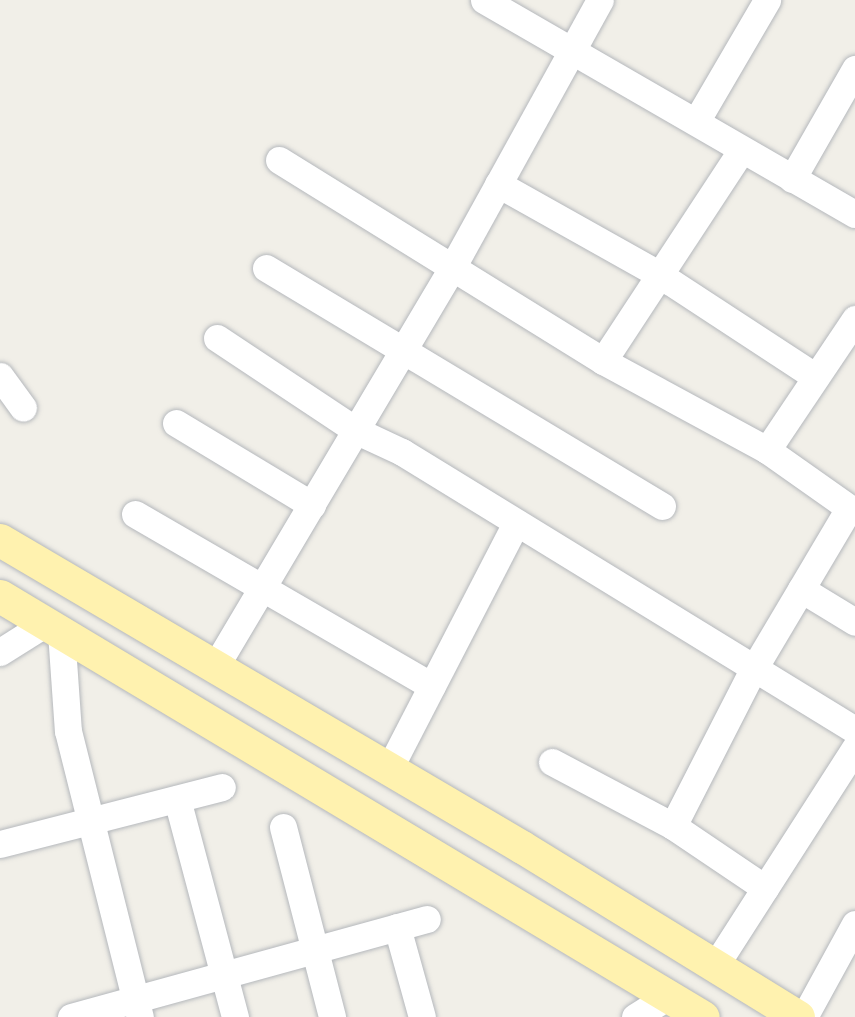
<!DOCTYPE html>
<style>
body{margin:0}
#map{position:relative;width:855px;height:1017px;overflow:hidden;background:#f1efe8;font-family:Barlow,sans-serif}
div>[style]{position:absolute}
.roads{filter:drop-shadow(0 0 2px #b5b8bc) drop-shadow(0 0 2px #b5b8bc)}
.minor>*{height:27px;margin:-13.5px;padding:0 13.5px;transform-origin:13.5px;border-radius:13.5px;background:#fff}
.major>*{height:33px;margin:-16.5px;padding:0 16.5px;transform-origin:16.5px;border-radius:16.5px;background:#fff2af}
span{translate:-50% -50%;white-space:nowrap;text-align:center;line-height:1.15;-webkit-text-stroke:4.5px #fff;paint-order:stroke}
</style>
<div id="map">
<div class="roads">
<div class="minor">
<div style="left:484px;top:0;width:428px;rotate:30deg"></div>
<div style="left:697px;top:120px;width:139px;rotate:-59.7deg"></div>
<div style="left:279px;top:160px;width:381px;rotate:31.8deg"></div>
<div style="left:603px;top:361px;width:187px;rotate:28.5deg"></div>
<div style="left:767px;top:450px;width:108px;rotate:35.2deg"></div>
<div style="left:792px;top:179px;width:127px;rotate:-60.2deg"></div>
<div style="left:498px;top:184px;width:186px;rotate:29.3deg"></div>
<div style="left:660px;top:275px;width:186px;rotate:33.2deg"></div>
<div style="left:266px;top:268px;width:462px;rotate:31deg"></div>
<div style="left:217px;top:338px;width:168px;rotate:33.6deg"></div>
<div style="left:357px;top:431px;width:50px;rotate:25deg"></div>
<div style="left:402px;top:452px;width:532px;rotate:31.54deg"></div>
<div style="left:603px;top:361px;width:251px;rotate:-56.7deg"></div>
<div style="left:0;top:376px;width:39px;rotate:54deg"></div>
<div style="left:176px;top:423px;width:159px;rotate:31.1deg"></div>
<div style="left:767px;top:450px;width:158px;rotate:-56.1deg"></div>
<div style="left:135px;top:514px;width:343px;rotate:30.1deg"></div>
<div style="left:801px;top:589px;width:63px;rotate:31.4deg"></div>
<div style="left:61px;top:632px;width:99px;rotate:86deg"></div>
<div style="left:68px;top:731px;width:295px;rotate:75.9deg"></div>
<div style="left:0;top:652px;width:54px;rotate:-32.2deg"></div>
<div style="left:215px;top:667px;width:464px;rotate:-59.3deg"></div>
<div style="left:452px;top:268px;width:306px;rotate:-61.1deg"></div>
<div style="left:552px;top:762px;width:137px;rotate:27.9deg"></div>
<div style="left:673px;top:826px;width:111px;rotate:34deg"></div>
<div style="left:389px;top:769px;width:277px;rotate:-62.7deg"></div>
<div style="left:177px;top:799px;width:226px;rotate:75.1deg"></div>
<div style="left:673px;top:826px;width:175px;rotate:-62.9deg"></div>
<div style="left:753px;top:670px;width:188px;rotate:-59.3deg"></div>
<div style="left:283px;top:827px;width:196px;rotate:75.5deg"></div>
<div style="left:0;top:844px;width:229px;rotate:-14.4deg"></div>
<div style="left:397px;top:927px;width:93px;rotate:74.5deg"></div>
<div style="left:715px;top:966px;width:259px;rotate:-57.3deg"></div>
<div style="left:71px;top:1017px;width:369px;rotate:-15.4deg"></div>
<div style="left:635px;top:1017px;width:40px;rotate:-32deg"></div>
<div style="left:804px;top:1017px;width:106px;rotate:-61.3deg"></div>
</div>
<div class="major">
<div style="left:0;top:540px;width:606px;rotate:30.46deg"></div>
<div style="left:522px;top:847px;width:324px;rotate:31.6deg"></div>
<div style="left:0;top:596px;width:819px;rotate:30.92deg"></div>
</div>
</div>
</div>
